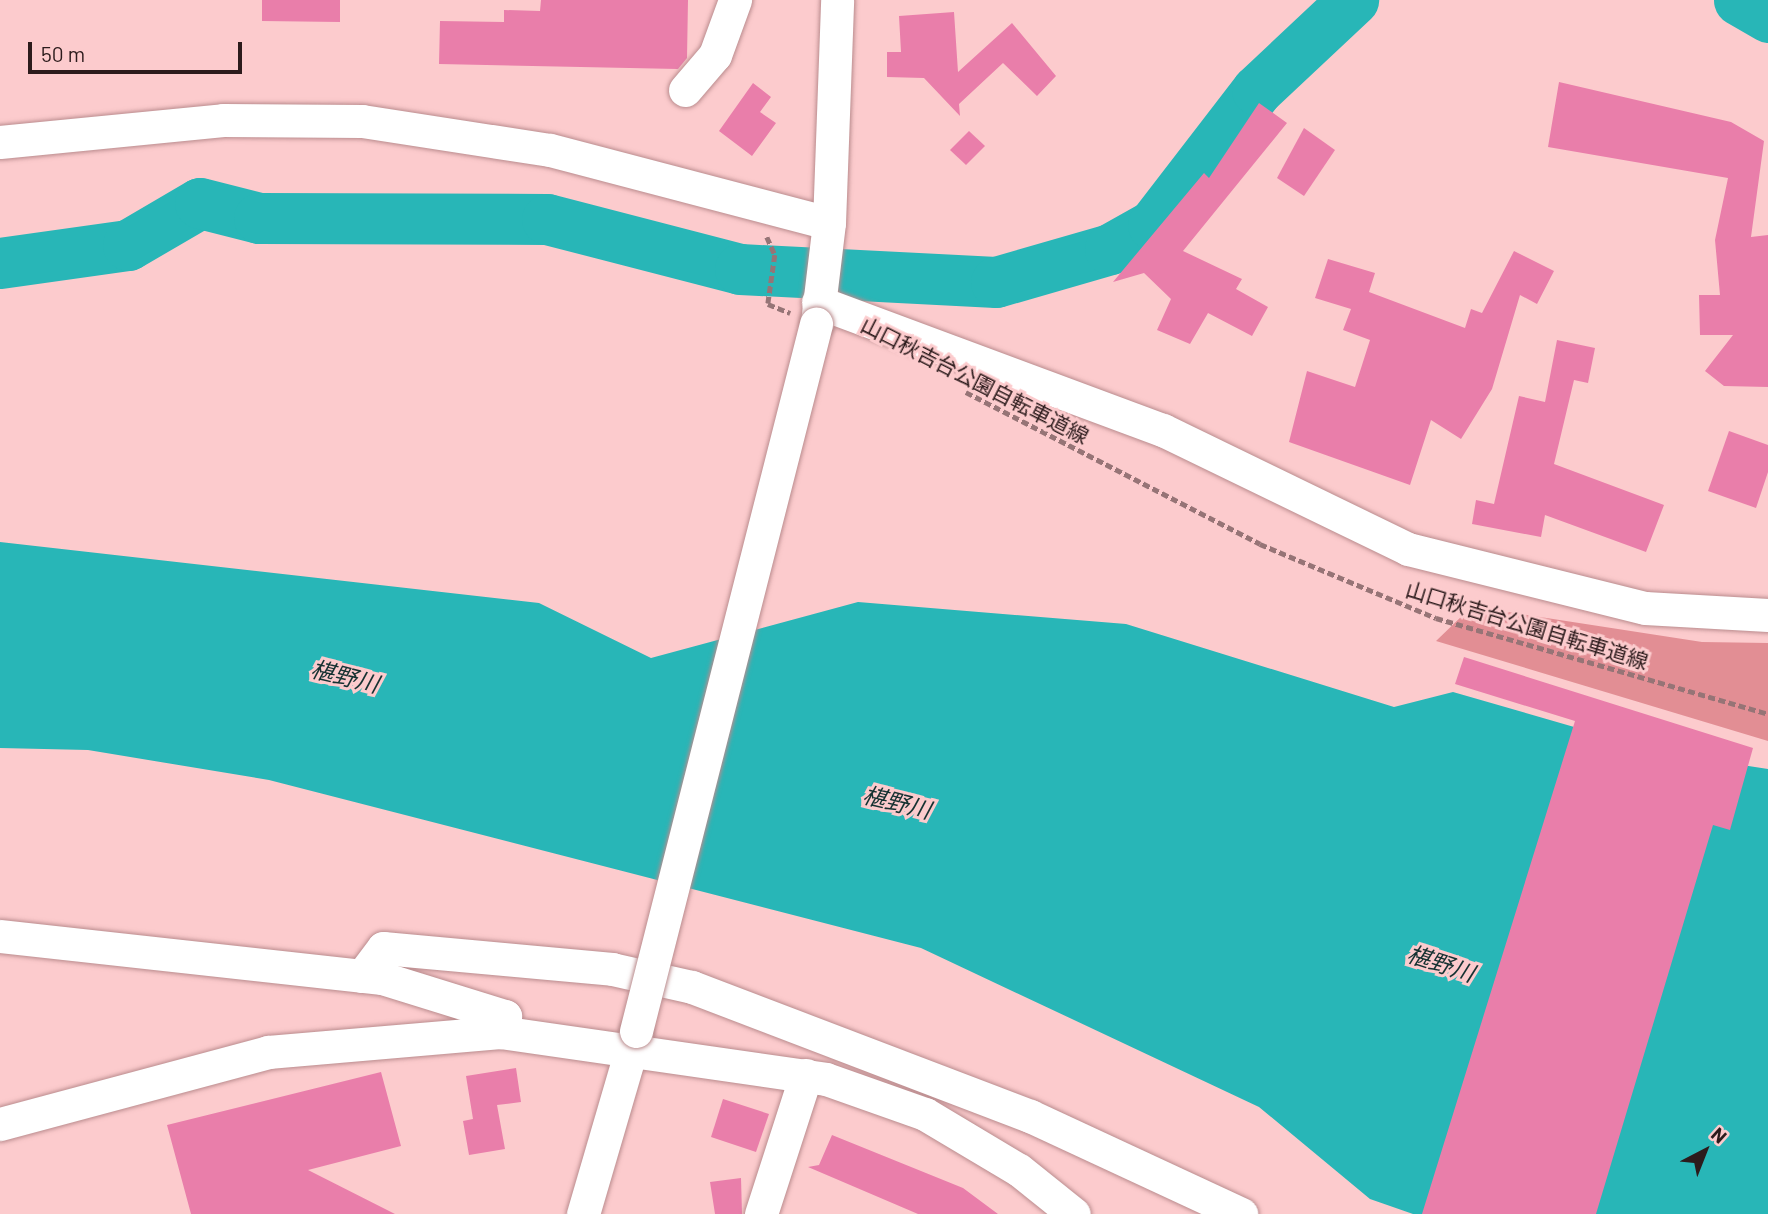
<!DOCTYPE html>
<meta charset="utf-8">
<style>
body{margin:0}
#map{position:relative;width:1768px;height:1214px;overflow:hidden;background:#fccbcd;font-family:Barlow,"Noto Sans JP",sans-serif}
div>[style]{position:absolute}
.green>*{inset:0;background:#e28e94}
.water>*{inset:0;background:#28b6b7}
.river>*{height:51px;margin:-25.5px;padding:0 25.5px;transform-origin:25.5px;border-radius:25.5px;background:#28b6b7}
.building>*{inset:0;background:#e97eaa}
.path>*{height:4.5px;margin-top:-2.25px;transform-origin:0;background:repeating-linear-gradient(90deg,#967476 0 7px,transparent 0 10.5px)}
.roads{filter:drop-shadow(0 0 2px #ba8c8e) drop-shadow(0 0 2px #ba8c8e)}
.minor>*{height:33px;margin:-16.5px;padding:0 16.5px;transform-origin:16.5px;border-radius:16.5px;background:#fff}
.bridges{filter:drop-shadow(0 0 2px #ba8c8e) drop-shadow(0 0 2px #ba8c8e)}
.minor-bridge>*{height:33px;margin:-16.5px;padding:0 16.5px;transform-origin:16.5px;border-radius:16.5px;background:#fff}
span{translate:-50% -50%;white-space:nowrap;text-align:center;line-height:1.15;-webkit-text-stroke:6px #fccbcd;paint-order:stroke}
.street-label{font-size:21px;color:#2c1b1c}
.water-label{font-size:23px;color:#153131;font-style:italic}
.north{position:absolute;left:1670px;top:1116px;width:70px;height:70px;-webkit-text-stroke:5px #fccbcd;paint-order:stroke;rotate:42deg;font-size:19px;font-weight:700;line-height:28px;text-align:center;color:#2c1b1c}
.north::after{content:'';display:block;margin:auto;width:24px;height:32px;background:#2c1b1c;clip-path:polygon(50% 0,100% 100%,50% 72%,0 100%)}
.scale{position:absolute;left:28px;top:42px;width:214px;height:32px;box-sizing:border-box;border:4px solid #2c1b1c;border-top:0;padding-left:9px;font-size:21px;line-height:24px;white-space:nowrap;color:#2c1b1c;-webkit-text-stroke:5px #fccbcd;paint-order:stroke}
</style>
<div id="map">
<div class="green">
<div style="clip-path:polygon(1508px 612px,1702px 642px,1768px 643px,1768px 741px,1436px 641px,1463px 615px)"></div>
</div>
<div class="water">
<div style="clip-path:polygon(0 542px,539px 603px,651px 658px,858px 602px,1126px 624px,1394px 707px,1453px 692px,1664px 753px,1768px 769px,1768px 1214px,1413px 1214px,1370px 1199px,1259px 1107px,921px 948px,269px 780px,88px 750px,0 748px)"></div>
</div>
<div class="river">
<div style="left:1739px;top:0;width:34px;rotate:30deg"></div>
<div style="left:0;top:263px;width:129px;rotate:-8deg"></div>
<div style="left:128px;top:245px;width:83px;rotate:-30.3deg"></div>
<div style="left:200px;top:203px;width:61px;rotate:14.3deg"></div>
<div style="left:259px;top:218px;width:288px;rotate:0.2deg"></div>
<div style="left:547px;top:219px;width:199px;rotate:14.5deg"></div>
<div style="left:740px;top:269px;width:256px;rotate:2.9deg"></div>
<div style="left:996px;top:282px;width:119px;rotate:-16.1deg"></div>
<div style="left:1110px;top:249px;width:49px;rotate:-29.2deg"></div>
<div style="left:1153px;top:225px;width:170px;rotate:-52.4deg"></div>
<div style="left:1257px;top:90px;width:132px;rotate:-43.2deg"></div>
</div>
<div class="building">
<div style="clip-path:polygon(262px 0,340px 0,340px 22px,262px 21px)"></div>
<div style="clip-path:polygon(541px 0,688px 0,687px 58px,678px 69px,439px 64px,440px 21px,504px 22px,504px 10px,540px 11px)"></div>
<div style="clip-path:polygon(954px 12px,958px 72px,1012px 23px,1056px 76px,1037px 96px,1003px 63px,959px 104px,960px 116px,924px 78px,887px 77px,887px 52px,901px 52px,899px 16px)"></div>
<div style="clip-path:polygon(1559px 82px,1731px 122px,1764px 141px,1751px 237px,1768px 235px,1768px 387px,1724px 386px,1705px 371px,1733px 335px,1700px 335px,1699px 295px,1720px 295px,1715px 240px,1728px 178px,1548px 147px)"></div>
<div style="clip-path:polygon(753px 83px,771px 97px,760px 112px,776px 123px,752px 156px,719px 131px)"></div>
<div style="clip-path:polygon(1259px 103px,1287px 123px,1183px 251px,1242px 279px,1236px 289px,1268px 307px,1252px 336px,1208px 313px,1190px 344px,1157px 330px,1171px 299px,1144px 273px,1113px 282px,1204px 173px,1209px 178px)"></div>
<div style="clip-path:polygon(1304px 128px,1335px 150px,1304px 196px,1277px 178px)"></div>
<div style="clip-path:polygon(969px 131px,985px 146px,966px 165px,950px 150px)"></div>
<div style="clip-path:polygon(1514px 251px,1554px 271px,1537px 304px,1520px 295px,1492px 389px,1461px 439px,1431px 420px,1410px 485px,1289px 442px,1307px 371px,1355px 387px,1370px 340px,1343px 330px,1351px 309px,1315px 298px,1328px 259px,1375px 273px,1369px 292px,1465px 328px,1471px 309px,1482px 313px)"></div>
<div style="clip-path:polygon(1557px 340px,1595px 348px,1588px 383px,1574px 380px,1554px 464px,1664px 505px,1646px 552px,1545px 515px,1541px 537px,1472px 524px,1476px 500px,1494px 504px,1519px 396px,1545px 402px)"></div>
<div style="clip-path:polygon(1729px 431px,1768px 445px,1768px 472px,1756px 508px,1708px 491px)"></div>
<div style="clip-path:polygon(1464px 657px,1753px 748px,1730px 830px,1713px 825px,1596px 1214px,1422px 1214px,1575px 721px,1455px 684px)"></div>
<div style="clip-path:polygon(516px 1068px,521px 1102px,497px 1105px,505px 1149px,469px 1155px,463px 1121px,473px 1119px,466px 1076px)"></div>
<div style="clip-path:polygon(381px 1072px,401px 1146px,308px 1170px,395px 1214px,191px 1214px,167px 1125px)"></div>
<div style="clip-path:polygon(723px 1099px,769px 1114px,756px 1152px,711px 1137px)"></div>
<div style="clip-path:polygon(832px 1135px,963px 1188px,998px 1214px,918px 1214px,808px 1167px,819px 1165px)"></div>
<div style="clip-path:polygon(741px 1178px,742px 1214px,715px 1214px,710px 1182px)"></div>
</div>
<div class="path">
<div style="left:767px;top:237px;width:20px;rotate:66deg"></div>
<div style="left:775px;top:255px;width:49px;rotate:98.1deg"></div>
<div style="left:768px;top:304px;width:24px;rotate:22deg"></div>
<div style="left:966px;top:392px;width:331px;rotate:27.3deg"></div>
<div style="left:1260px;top:544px;width:191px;rotate:22.8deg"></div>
<div style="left:1436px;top:618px;width:346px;rotate:16.1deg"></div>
</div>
<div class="roads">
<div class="minor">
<div style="left:685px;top:90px;width:46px;rotate:-49.4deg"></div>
<div style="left:715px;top:55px;width:59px;rotate:-70deg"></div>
<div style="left:0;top:142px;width:224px;rotate:-5.6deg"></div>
<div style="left:223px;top:120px;width:139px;rotate:0.4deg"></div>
<div style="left:362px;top:121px;width:190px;rotate:8.8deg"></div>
<div style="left:550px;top:150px;width:288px;rotate:14.7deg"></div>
<div style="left:818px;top:302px;width:368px;rotate:20.4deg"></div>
<div style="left:1163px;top:430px;width:272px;rotate:25.9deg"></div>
<div style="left:1408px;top:549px;width:244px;rotate:14deg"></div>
<div style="left:1645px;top:608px;width:123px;rotate:3.3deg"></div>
<div style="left:817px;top:322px;width:100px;rotate:-83.1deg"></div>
<div style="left:829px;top:223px;width:223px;rotate:-87.9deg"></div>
<div style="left:0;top:936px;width:384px;rotate:6.3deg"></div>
<div style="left:382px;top:978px;width:129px;rotate:17.2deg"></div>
<div style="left:505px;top:1016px;width:17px;rotate:107deg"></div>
<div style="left:362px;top:976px;width:35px;rotate:-53deg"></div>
<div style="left:383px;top:948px;width:230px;rotate:5.2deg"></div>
<div style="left:612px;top:969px;width:82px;rotate:12.7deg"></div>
<div style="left:692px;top:987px;width:362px;rotate:20.9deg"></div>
<div style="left:1030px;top:1116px;width:233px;rotate:24.9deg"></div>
<div style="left:0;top:1124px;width:278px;rotate:-15deg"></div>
<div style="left:268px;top:1052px;width:233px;rotate:-4.9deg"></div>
<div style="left:500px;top:1032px;width:329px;rotate:8.2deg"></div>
<div style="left:826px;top:1079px;width:105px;rotate:19.5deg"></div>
<div style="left:925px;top:1114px;width:109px;rotate:30.8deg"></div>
<div style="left:1019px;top:1170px;width:70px;rotate:38.7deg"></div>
<div style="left:583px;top:1214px;width:189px;rotate:-73.7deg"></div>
<div style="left:761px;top:1214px;width:146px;rotate:-72.1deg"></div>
</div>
</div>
<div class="bridges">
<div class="minor-bridge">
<div style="left:636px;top:1031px;width:730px;rotate:-75.72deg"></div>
</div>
</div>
<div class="street-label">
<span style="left:975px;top:380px;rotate:27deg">山口秋吉台公園自転車道線</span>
<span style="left:1527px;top:625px;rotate:17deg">山口秋吉台公園自転車道線</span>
</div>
<div class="water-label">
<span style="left:345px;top:676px;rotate:14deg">椹野川</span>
<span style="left:897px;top:802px;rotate:14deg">椹野川</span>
<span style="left:1441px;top:963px;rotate:18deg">椹野川</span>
</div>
<div class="north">N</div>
<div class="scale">50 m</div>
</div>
